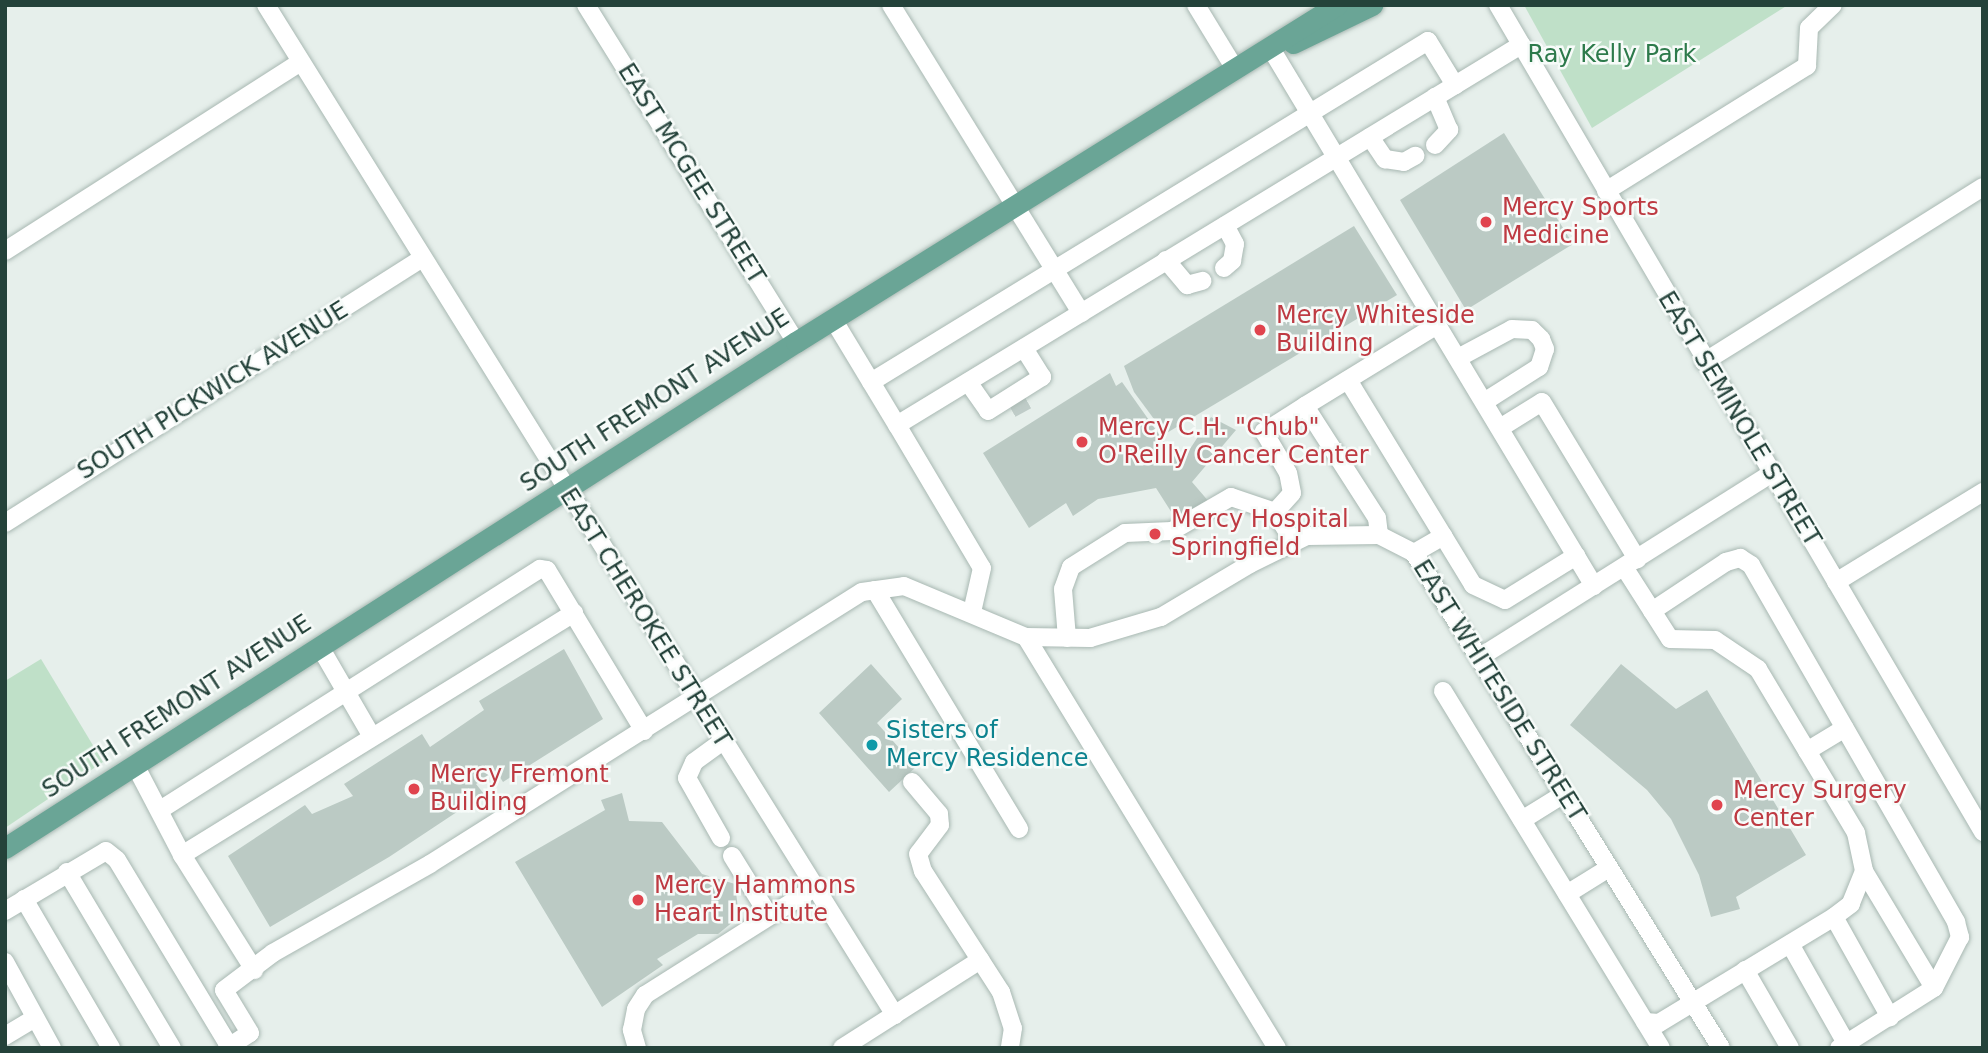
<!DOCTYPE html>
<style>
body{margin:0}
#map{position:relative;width:1988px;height:1053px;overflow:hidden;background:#e6efeb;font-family:"DejaVu Sans",sans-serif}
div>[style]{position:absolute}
.green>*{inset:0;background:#bfe0c8}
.building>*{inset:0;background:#bbcac4}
.minor-tunnel>*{height:18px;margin-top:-9px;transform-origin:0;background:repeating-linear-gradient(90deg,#bfccc8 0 18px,transparent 0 27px)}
.roads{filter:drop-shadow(0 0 2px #a8b8b2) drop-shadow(0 0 2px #a8b8b2)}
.minor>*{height:18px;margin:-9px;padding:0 9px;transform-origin:9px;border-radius:9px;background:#fff}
.major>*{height:21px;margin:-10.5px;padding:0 10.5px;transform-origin:10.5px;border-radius:10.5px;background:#6aa596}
.dots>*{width:19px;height:19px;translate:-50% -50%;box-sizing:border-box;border:4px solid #f7fbf9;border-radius:50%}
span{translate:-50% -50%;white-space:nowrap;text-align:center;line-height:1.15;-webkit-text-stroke:5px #f7fbf9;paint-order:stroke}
.park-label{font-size:24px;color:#2d7a4b}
.street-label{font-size:24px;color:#24423a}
.health-label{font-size:24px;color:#be3a42}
.left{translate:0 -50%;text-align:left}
.culture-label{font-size:24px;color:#0d838f}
.frame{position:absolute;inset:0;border:7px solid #24423a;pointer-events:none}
</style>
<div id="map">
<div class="green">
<div style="clip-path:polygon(1524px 5px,1788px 5px,1592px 128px)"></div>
<div style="clip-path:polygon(41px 659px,103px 762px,5px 828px,5px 681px)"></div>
</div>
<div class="building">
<div style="clip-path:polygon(1504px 133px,1573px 244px,1466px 310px,1400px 200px)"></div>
<div style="clip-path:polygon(1354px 226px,1397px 295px,1165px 434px,1134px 392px,1124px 366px)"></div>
<div style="clip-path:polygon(1110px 373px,1116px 386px,1122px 382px,1180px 464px,1211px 417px,1236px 430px,1192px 482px,1210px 503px,1177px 521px,1156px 488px,1098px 499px,1073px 516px,1066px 503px,1029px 528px,983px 453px)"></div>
<div style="clip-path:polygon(564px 649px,603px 719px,503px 782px,496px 771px,476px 784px,484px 794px,389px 857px,270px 927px,228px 856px,305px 805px,312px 814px,353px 796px,344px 784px,422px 734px,430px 747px,484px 710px,479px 701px)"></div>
<div style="clip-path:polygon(871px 664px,902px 699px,877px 723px,916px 767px,889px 792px,819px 713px)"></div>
<div style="clip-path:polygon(1621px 664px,1676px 709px,1707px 690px,1806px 855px,1736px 897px,1740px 909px,1711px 917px,1699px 875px,1671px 819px,1647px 790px,1570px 725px)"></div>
<div style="clip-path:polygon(622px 793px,629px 821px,662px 822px,702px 874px,735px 884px,739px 917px,718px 934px,698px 934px,657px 959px,663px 965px,602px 1007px,515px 862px,605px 810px,601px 800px)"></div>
</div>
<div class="minor-tunnel">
<div style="left:1011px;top:409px;width:18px;rotate:-29deg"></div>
</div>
<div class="roads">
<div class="minor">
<div style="left:266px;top:5px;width:1190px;rotate:58.09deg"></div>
<div style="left:586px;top:5px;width:397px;rotate:58.1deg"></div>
<div style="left:891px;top:5px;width:362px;rotate:58.3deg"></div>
<div style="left:1196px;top:5px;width:75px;rotate:58.6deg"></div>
<div style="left:1498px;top:5px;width:959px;rotate:59.61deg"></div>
<div style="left:1270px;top:47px;width:324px;rotate:59deg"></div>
<div style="left:1370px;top:137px;width:27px;rotate:56deg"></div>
<div style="left:1385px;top:159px;width:19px;rotate:9deg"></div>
<div style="left:1404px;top:162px;width:13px;rotate:-29deg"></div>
<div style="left:1435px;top:145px;width:21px;rotate:-47deg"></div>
<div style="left:1449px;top:130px;width:36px;rotate:-113deg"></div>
<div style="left:1606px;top:191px;width:237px;rotate:-31.9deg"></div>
<div style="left:1807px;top:66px;width:38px;rotate:-87deg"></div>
<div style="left:1809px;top:28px;width:33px;rotate:-44deg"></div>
<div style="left:5px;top:251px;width:350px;rotate:-32.6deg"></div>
<div style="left:1166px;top:260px;width:33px;rotate:50deg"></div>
<div style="left:1187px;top:285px;width:16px;rotate:-15deg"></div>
<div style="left:1224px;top:268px;width:11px;rotate:-41deg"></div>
<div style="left:1232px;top:261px;width:17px;rotate:-80deg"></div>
<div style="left:1235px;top:244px;width:21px;rotate:-118deg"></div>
<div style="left:833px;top:319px;width:124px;rotate:58.9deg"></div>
<div style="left:897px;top:425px;width:731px;rotate:-31.34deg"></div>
<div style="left:1458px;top:358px;width:61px;rotate:-28.2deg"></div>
<div style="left:1512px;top:329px;width:20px;rotate:3deg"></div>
<div style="left:1532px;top:330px;width:13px;rotate:45deg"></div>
<div style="left:1541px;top:339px;width:11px;rotate:68deg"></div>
<div style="left:1545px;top:349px;width:19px;rotate:108deg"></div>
<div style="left:1539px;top:367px;width:65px;rotate:147.5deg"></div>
<div style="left:1704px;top:362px;width:329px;rotate:-32.1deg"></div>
<div style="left:1348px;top:380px;width:240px;rotate:58.6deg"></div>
<div style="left:1473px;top:585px;width:35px;rotate:25deg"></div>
<div style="left:1505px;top:600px;width:84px;rotate:-31.8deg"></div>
<div style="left:1576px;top:556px;width:270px;rotate:-121deg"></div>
<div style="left:1437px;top:325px;width:155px;rotate:148.5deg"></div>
<div style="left:1305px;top:406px;width:133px;rotate:57.3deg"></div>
<div style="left:1377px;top:518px;width:17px;rotate:83deg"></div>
<div style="left:871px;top:382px;width:653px;rotate:-31.48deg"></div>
<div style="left:1428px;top:41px;width:52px;rotate:58.5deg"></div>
<div style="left:968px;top:382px;width:35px;rotate:55deg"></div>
<div style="left:988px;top:411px;width:64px;rotate:-32.2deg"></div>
<div style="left:1042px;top:377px;width:34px;rotate:-122deg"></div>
<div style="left:897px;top:425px;width:166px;rotate:59.3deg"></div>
<div style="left:982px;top:568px;width:45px;rotate:102.8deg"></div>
<div style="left:1500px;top:428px;width:49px;rotate:-31.8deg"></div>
<div style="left:1542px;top:402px;width:184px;rotate:58.8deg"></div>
<div style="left:1275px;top:512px;width:25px;rotate:-48deg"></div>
<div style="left:1292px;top:493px;width:20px;rotate:-101deg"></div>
<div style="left:1288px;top:473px;width:48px;rotate:-120.3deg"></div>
<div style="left:1264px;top:432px;width:49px;rotate:-32.4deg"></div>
<div style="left:5px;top:523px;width:493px;rotate:-32.4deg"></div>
<div style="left:1414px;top:553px;width:34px;rotate:-30deg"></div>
<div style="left:1576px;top:556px;width:35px;rotate:59deg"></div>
<div style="left:1624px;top:567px;width:85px;rotate:57.4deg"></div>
<div style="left:1670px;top:639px;width:45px;rotate:1.3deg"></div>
<div style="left:1715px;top:640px;width:52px;rotate:34deg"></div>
<div style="left:1758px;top:669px;width:191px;rotate:59.1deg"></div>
<div style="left:1856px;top:833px;width:39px;rotate:78deg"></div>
<div style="left:1864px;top:871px;width:35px;rotate:112deg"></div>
<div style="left:1851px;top:904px;width:21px;rotate:143deg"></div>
<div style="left:1834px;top:917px;width:205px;rotate:148.8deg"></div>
<div style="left:1659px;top:1023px;width:14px;rotate:-176deg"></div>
<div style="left:1836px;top:582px;width:172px;rotate:-31.5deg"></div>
<div style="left:875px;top:590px;width:279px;rotate:58.9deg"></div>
<div style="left:1652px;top:611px;width:89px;rotate:-33.5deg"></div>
<div style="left:1726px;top:562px;width:15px;rotate:-16deg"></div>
<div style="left:1740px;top:558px;width:13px;rotate:32deg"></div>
<div style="left:1751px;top:565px;width:412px;rotate:60.1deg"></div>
<div style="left:1956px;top:922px;width:16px;rotate:75deg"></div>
<div style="left:1960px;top:937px;width:57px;rotate:117deg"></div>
<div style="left:1934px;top:988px;width:112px;rotate:147.7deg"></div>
<div style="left:1026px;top:637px;width:482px;rotate:58.6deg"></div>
<div style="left:1067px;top:638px;width:49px;rotate:-94.7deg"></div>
<div style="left:1063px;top:589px;width:23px;rotate:-70deg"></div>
<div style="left:1071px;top:567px;width:64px;rotate:-32.2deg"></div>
<div style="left:1125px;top:533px;width:47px;rotate:-2.4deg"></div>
<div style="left:1172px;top:531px;width:68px;rotate:-30deg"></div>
<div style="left:1231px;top:497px;width:46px;rotate:18.8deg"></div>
<div style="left:1275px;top:512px;width:36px;rotate:58deg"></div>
<div style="left:320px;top:647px;width:102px;rotate:59.9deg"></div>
<div style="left:1480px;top:657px;width:344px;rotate:-32.2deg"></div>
<div style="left:1443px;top:691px;width:418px;rotate:58.6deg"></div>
<div style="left:1807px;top:751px;width:44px;rotate:-31.2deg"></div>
<div style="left:135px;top:765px;width:102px;rotate:62.4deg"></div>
<div style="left:182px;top:855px;width:136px;rotate:57.9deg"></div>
<div style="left:912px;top:782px;width:42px;rotate:49.8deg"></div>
<div style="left:939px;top:814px;width:11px;rotate:85deg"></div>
<div style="left:940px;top:825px;width:36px;rotate:127deg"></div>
<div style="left:918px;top:854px;width:18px;rotate:74deg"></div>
<div style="left:923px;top:871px;width:144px;rotate:57.2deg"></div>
<div style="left:1001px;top:992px;width:38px;rotate:72deg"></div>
<div style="left:1013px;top:1028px;width:20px;rotate:99deg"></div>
<div style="left:160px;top:810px;width:450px;rotate:-32.4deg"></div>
<div style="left:540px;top:569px;width:7px;rotate:8deg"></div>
<div style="left:547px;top:570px;width:188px;rotate:58.9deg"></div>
<div style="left:1522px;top:820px;width:49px;rotate:-31.8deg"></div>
<div style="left:721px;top:838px;width:69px;rotate:-119.5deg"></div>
<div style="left:687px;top:778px;width:17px;rotate:-66deg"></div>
<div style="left:694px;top:762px;width:34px;rotate:-36deg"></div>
<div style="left:182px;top:855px;width:461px;rotate:-31.7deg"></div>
<div style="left:732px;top:856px;width:70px;rotate:58.3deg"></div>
<div style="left:1864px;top:871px;width:136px;rotate:59.1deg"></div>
<div style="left:67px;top:872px;width:205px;rotate:59.2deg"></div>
<div style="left:1567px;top:894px;width:49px;rotate:-31.8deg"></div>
<div style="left:24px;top:899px;width:173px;rotate:59.7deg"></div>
<div style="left:5px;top:911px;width:117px;rotate:-30.7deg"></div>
<div style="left:106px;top:851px;width:14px;rotate:39deg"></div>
<div style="left:117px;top:860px;width:217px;rotate:58.9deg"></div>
<div style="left:1834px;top:917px;width:115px;rotate:60.8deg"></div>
<div style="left:1790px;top:944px;width:114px;rotate:60.5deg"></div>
<div style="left:5px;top:962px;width:98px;rotate:61.3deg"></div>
<div style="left:1745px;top:970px;width:90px;rotate:60deg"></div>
<div style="left:5px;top:1036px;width:35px;rotate:-31deg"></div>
<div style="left:227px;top:1048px;width:27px;rotate:-33deg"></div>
<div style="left:250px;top:1033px;width:50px;rotate:-121.2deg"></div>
<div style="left:224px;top:990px;width:61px;rotate:-37.1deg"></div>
<div style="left:273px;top:953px;width:180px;rotate:-29.5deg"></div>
<div style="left:430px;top:864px;width:510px;rotate:-32.2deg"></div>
<div style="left:862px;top:592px;width:42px;rotate:-8.1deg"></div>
<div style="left:904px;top:586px;width:132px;rotate:22.7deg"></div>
<div style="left:1026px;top:637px;width:64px;rotate:0.9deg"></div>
<div style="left:1090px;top:638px;width:74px;rotate:-16.5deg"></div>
<div style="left:1161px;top:617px;width:104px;rotate:-30.8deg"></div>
<div style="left:1250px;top:564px;width:64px;rotate:-26.2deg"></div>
<div style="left:1307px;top:536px;width:72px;rotate:-0.8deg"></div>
<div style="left:1379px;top:535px;width:39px;rotate:27deg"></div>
<div style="left:1414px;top:553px;width:582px;rotate:58.19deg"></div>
<div style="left:637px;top:1048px;width:19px;rotate:-106deg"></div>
<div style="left:632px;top:1030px;width:21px;rotate:-79deg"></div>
<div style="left:636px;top:1009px;width:17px;rotate:-57deg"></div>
<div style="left:645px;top:995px;width:200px;rotate:-32.3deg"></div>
<div style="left:842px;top:1048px;width:164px;rotate:-32.5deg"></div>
</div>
<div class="major">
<div style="left:1293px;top:43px;width:88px;rotate:-25.7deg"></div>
<div style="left:5px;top:848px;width:939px;rotate:-32.61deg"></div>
<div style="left:796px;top:342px;width:637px;rotate:-31.92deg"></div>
</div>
</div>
<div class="dots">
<div style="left:1486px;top:222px;background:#e0444e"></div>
<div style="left:1260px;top:330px;background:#e0444e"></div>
<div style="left:1082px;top:442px;background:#e0444e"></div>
<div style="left:1155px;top:534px;background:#e0444e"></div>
<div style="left:872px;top:745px;background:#0f9aa8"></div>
<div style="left:414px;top:789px;background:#e0444e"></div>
<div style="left:1717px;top:805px;background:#e0444e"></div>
<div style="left:638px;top:900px;background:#e0444e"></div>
</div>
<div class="park-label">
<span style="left:1612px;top:55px">Ray Kelly Park</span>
</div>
<div class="street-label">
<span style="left:691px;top:174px;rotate:58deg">EAST MCGEE STREET</span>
<span style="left:213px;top:391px;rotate:-32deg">SOUTH PICKWICK AVENUE</span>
<span style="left:655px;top:401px;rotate:-33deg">SOUTH FREMONT AVENUE</span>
<span style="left:1739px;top:419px;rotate:59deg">EAST SEMINOLE STREET</span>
<span style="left:645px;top:618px;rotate:58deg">EAST CHEROKEE STREET</span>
<span style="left:1499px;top:691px;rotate:58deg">EAST WHITESIDE STREET</span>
<span style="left:177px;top:707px;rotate:-33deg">SOUTH FREMONT AVENUE</span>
</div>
<div class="health-label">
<span class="left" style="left:1502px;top:222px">Mercy Sports<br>Medicine</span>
<span class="left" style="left:1276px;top:330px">Mercy Whiteside<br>Building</span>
<span class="left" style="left:1098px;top:442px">Mercy C.H. "Chub"<br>O'Reilly Cancer Center</span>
<span class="left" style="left:1171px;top:534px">Mercy Hospital<br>Springfield</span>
<span class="left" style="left:430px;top:789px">Mercy Fremont<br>Building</span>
<span class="left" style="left:1733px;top:805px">Mercy Surgery<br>Center</span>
<span class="left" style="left:654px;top:900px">Mercy Hammons<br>Heart Institute</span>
</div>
<div class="culture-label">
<span class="left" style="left:886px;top:745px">Sisters of<br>Mercy Residence</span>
</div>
<div class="frame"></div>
</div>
